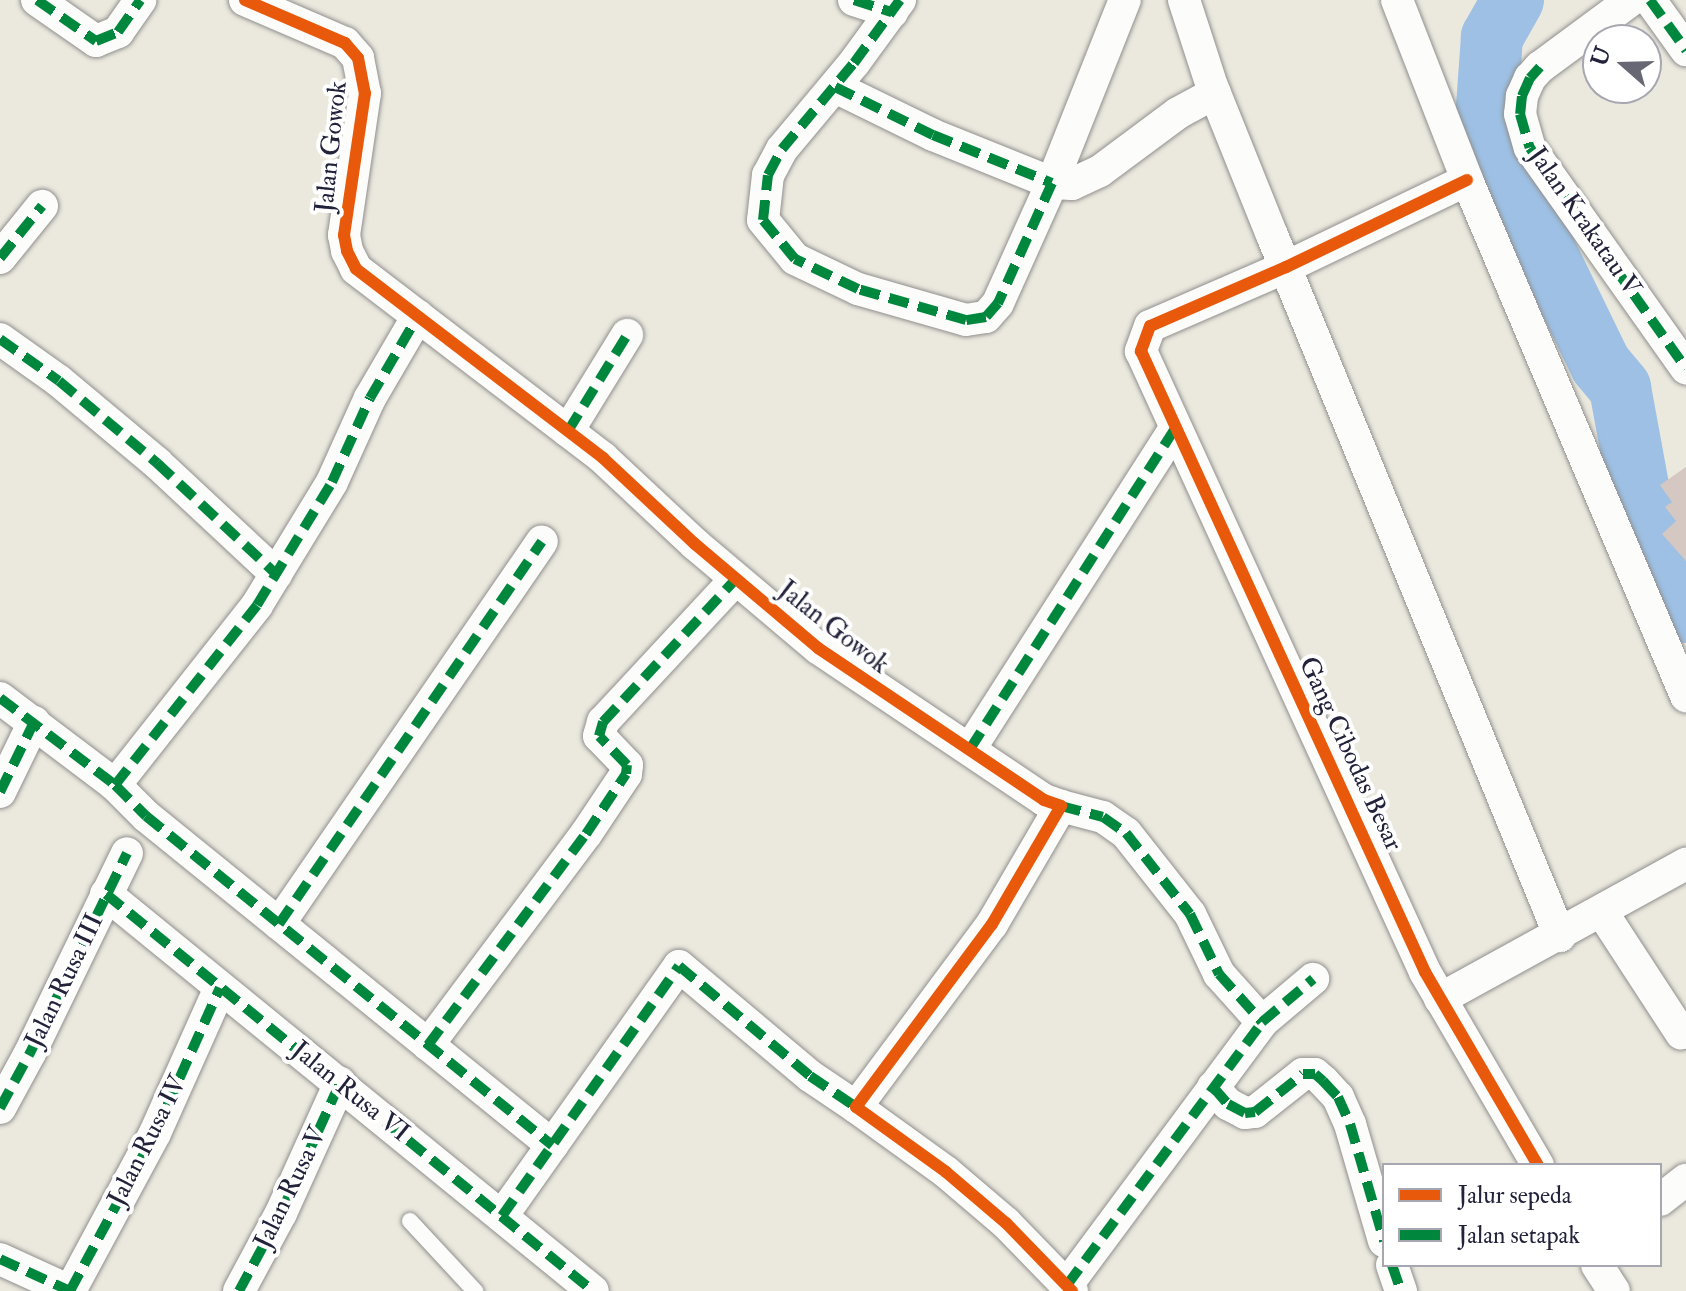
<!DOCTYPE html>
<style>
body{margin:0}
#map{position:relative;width:1686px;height:1291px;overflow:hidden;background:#ebe9de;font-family:"IM FELL Double Pica",serif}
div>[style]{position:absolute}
.river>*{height:62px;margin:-31px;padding:0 31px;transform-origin:31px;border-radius:31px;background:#9dc0e4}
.building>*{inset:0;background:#d5c7c2}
.roads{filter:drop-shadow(0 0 2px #918f8e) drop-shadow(0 0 2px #918f8e)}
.service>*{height:16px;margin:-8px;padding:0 8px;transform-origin:8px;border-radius:8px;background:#fcfcfa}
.minor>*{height:32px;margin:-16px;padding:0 16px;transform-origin:16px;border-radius:16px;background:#fcfcfa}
.quiet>*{height:10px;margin-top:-5px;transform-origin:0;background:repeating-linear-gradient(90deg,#00873e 0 20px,transparent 0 30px)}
.cycleway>*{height:12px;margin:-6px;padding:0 6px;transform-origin:6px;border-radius:6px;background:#e8590c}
span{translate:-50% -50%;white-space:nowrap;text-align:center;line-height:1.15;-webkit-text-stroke:8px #fff;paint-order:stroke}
.street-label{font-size:26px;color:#22223b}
.legend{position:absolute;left:1382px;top:1163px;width:280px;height:104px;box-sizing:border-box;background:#fff;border:2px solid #a7a7b1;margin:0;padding:10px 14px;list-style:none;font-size:24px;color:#22223b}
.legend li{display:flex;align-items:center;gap:16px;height:40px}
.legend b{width:40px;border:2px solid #a7a7b1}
.north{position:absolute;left:1582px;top:24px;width:80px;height:80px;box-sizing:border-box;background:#fff;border:2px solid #a7a7b1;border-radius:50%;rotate:290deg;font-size:22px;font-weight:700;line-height:32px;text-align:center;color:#22223b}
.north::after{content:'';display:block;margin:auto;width:28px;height:36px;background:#686874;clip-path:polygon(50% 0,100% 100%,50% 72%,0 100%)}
</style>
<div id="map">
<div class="river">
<div style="left:1513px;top:0;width:43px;rotate:119.6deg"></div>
<div style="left:1492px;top:37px;width:70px;rotate:94.1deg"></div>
<div style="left:1487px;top:107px;width:53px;rotate:75.7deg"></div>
<div style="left:1500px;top:158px;width:230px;rotate:64deg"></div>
<div style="left:1601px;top:365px;width:30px;rotate:50deg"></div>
<div style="left:1620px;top:388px;width:116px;rotate:79.6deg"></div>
<div style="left:1641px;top:502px;width:83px;rotate:72.4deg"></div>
<div style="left:1666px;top:581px;width:37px;rotate:57deg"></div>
</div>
<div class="building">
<div style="clip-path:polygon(1686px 467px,1686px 561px,1662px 534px,1676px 521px,1665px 507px,1672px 502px,1660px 485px)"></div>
</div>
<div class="roads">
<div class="service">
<div style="left:410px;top:1221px;width:96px;rotate:47.1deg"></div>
</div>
<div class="minor">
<div style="left:37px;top:0;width:72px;rotate:34.8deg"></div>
<div style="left:96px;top:41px;width:24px;rotate:-22deg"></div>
<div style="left:118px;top:32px;width:39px;rotate:-55deg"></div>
<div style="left:245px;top:0;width:109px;rotate:23.3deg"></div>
<div style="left:345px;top:43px;width:20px;rotate:49deg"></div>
<div style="left:358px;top:58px;width:36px;rotate:79deg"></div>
<div style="left:365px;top:93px;width:144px;rotate:98.4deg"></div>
<div style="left:344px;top:235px;width:16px;rotate:79deg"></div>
<div style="left:347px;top:251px;width:20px;rotate:63deg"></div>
<div style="left:356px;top:269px;width:311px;rotate:37.4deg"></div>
<div style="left:603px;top:458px;width:126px;rotate:43.1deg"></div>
<div style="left:695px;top:544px;width:161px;rotate:40.2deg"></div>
<div style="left:818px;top:648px;width:272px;rotate:33.9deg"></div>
<div style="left:1044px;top:800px;width:18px;rotate:19deg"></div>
<div style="left:1061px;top:806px;width:137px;rotate:120.3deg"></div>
<div style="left:992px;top:924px;width:228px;rotate:126.6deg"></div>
<div style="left:856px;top:1107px;width:111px;rotate:35.8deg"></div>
<div style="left:946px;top:1172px;width:79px;rotate:40.4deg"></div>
<div style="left:1006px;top:1223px;width:95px;rotate:45.9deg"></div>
<div style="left:854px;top:0;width:40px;rotate:18deg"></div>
<div style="left:900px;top:0;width:78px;rotate:126.1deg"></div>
<div style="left:854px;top:63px;width:112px;rotate:129.9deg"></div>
<div style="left:782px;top:149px;width:30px;rotate:118deg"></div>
<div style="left:768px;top:175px;width:45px;rotate:96.3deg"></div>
<div style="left:763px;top:220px;width:50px;rotate:50.6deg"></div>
<div style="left:795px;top:259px;width:70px;rotate:25.5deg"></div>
<div style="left:858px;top:289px;width:112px;rotate:16deg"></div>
<div style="left:966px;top:320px;width:20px;rotate:-9deg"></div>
<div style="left:986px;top:317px;width:18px;rotate:-49deg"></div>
<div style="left:998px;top:303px;width:132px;rotate:-65.8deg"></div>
<div style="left:1052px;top:183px;width:197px;rotate:-68.3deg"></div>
<div style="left:1184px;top:0;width:90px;rotate:72deg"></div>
<div style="left:1212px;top:86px;width:161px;rotate:68.1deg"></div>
<div style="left:1272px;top:235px;width:758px;rotate:67.67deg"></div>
<div style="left:1397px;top:0;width:193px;rotate:68.7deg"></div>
<div style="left:1467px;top:180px;width:561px;rotate:67deg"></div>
<div style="left:1631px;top:0;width:113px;rotate:143.6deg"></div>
<div style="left:1540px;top:67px;width:15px;rotate:132deg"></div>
<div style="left:1530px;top:78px;width:20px;rotate:114deg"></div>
<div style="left:1522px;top:96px;width:18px;rotate:96deg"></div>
<div style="left:1520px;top:114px;width:35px;rotate:74deg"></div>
<div style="left:1530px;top:148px;width:270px;rotate:54.7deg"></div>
<div style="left:1650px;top:0;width:62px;rotate:54.2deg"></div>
<div style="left:835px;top:87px;width:109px;rotate:26.1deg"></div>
<div style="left:933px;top:135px;width:128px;rotate:22deg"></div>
<div style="left:1052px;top:183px;width:20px;rotate:3deg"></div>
<div style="left:1072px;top:184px;width:31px;rotate:-25deg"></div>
<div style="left:1100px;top:171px;width:97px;rotate:-36.6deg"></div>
<div style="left:1178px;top:113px;width:42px;rotate:-28.4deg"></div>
<div style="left:1467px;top:180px;width:201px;rotate:154.3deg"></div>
<div style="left:1286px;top:267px;width:148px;rotate:156.5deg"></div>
<div style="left:1150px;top:326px;width:27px;rotate:110deg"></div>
<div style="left:1141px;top:351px;width:683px;rotate:65.42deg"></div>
<div style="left:1425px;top:972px;width:224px;rotate:59.7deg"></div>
<div style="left:0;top:258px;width:67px;rotate:-51.1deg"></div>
<div style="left:0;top:339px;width:72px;rotate:35.4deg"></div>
<div style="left:59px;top:381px;width:128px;rotate:39.9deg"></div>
<div style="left:157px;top:463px;width:163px;rotate:43deg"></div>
<div style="left:568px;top:431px;width:113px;rotate:-58.4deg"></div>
<div style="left:0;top:698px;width:144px;rotate:37.1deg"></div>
<div style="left:115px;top:785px;width:44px;rotate:45deg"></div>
<div style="left:146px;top:816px;width:523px;rotate:39.02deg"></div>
<div style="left:970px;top:749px;width:380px;rotate:-57.4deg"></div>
<div style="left:115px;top:785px;width:229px;rotate:-51.7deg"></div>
<div style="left:257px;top:605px;width:144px;rotate:-58.6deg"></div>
<div style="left:332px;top:482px;width:92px;rotate:-65.7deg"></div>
<div style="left:370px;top:398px;width:95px;rotate:-59.7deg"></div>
<div style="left:0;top:792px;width:78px;rotate:-64.1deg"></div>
<div style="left:1061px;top:806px;width:43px;rotate:14.7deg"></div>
<div style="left:1103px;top:817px;width:28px;rotate:35deg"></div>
<div style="left:1126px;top:833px;width:103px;rotate:51.7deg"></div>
<div style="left:1190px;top:914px;width:67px;rotate:64.2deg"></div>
<div style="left:1219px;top:974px;width:64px;rotate:48.1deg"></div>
<div style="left:106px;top:894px;width:628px;rotate:39.19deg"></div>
<div style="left:1602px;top:912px;width:145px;rotate:56.9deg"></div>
<div style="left:279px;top:924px;width:464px;rotate:-55.5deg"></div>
<div style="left:1440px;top:999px;width:281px;rotate:-28.8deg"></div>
<div style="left:428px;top:1045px;width:264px;rotate:-53.2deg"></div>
<div style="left:586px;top:834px;width:72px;rotate:-56.3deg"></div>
<div style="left:626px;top:774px;width:9px;rotate:-84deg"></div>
<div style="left:627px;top:765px;width:40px;rotate:-134deg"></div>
<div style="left:599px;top:736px;width:15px;rotate:-74deg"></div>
<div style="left:603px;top:722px;width:195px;rotate:-47.1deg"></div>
<div style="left:1213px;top:1087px;width:23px;rotate:49deg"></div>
<div style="left:1228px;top:1104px;width:19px;rotate:28deg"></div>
<div style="left:1245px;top:1113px;width:10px;rotate:-6deg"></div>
<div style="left:1255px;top:1112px;width:61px;rotate:-38.4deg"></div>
<div style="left:1303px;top:1074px;width:12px"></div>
<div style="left:1315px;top:1074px;width:11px;rotate:41deg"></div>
<div style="left:1323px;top:1081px;width:22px;rotate:47deg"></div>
<div style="left:1338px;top:1097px;width:30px;rotate:66deg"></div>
<div style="left:1350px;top:1124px;width:122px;rotate:73.8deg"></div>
<div style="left:0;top:1108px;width:63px;rotate:-61.4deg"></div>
<div style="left:30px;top:1053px;width:222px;rotate:-64.1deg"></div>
<div style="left:1660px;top:1200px;width:33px;rotate:-38deg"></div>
<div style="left:502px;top:1216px;width:306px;rotate:-54.7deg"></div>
<div style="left:679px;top:966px;width:171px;rotate:40deg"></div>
<div style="left:810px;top:1076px;width:55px;rotate:34deg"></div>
<div style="left:0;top:1259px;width:77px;rotate:24.6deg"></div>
<div style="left:1392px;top:1265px;width:28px;rotate:71deg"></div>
<div style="left:1597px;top:1265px;width:31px;rotate:57deg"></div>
<div style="left:1067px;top:1285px;width:327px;rotate:-53.4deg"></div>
<div style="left:1262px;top:1022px;width:67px;rotate:-40.1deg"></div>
<div style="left:70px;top:1291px;width:179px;rotate:-61.7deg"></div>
<div style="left:155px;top:1133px;width:159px;rotate:-65.9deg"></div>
<div style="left:239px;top:1291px;width:89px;rotate:-61.7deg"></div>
<div style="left:281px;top:1213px;width:143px;rotate:-65.6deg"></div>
</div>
</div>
<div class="quiet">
<div style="left:37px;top:0;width:72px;rotate:34.8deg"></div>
<div style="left:96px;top:41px;width:24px;rotate:-22deg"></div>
<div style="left:118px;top:32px;width:39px;rotate:-55deg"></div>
<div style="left:854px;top:0;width:40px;rotate:18deg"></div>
<div style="left:1650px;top:0;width:62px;rotate:54.2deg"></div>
<div style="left:1540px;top:67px;width:15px;rotate:132deg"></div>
<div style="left:1530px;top:78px;width:20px;rotate:114deg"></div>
<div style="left:1522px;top:96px;width:18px;rotate:96deg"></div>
<div style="left:1520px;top:114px;width:35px;rotate:74deg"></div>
<div style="left:1530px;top:148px;width:270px;rotate:54.7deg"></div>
<div style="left:835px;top:87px;width:109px;rotate:26.1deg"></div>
<div style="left:933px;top:135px;width:128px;rotate:22deg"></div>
<div style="left:1052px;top:183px;width:132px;rotate:114.2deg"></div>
<div style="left:998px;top:303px;width:18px;rotate:131deg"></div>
<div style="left:986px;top:317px;width:20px;rotate:171deg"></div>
<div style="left:966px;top:320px;width:112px;rotate:-164deg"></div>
<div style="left:858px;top:289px;width:70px;rotate:-154.5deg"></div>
<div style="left:795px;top:259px;width:50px;rotate:-129.4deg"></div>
<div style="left:763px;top:220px;width:45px;rotate:-83.7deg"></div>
<div style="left:768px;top:175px;width:30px;rotate:-62deg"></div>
<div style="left:782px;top:149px;width:112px;rotate:-50.1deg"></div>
<div style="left:854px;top:63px;width:78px;rotate:-53.9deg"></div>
<div style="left:0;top:258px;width:67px;rotate:-51.1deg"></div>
<div style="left:0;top:339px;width:72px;rotate:35.4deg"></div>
<div style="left:59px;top:381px;width:128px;rotate:39.9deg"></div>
<div style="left:157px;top:463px;width:163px;rotate:43deg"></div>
<div style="left:568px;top:431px;width:113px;rotate:-58.4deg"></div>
<div style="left:0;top:698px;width:144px;rotate:37.1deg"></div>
<div style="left:115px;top:785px;width:44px;rotate:45deg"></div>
<div style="left:146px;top:816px;width:523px;rotate:39.02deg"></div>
<div style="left:970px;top:749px;width:380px;rotate:-57.4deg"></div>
<div style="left:115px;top:785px;width:229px;rotate:-51.7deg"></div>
<div style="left:257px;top:605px;width:144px;rotate:-58.6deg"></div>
<div style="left:332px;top:482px;width:92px;rotate:-65.7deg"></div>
<div style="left:370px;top:398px;width:95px;rotate:-59.7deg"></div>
<div style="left:0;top:792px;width:78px;rotate:-64.1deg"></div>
<div style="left:1061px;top:806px;width:43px;rotate:14.7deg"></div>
<div style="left:1103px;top:817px;width:28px;rotate:35deg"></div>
<div style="left:1126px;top:833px;width:103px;rotate:51.7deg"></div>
<div style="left:1190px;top:914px;width:67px;rotate:64.2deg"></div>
<div style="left:1219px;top:974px;width:64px;rotate:48.1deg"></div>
<div style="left:106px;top:894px;width:628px;rotate:39.19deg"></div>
<div style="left:279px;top:924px;width:464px;rotate:-55.5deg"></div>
<div style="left:428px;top:1045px;width:264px;rotate:-53.2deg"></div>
<div style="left:586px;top:834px;width:72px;rotate:-56.3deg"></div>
<div style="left:626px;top:774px;width:9px;rotate:-84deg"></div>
<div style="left:627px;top:765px;width:40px;rotate:-134deg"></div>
<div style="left:599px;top:736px;width:15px;rotate:-74deg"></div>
<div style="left:603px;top:722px;width:195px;rotate:-47.1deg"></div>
<div style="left:1213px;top:1087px;width:23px;rotate:49deg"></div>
<div style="left:1228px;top:1104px;width:19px;rotate:28deg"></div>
<div style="left:1245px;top:1113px;width:10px;rotate:-6deg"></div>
<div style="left:1255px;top:1112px;width:61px;rotate:-38.4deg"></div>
<div style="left:1303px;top:1074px;width:12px"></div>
<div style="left:1315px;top:1074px;width:11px;rotate:41deg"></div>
<div style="left:1323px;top:1081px;width:22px;rotate:47deg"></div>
<div style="left:1338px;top:1097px;width:30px;rotate:66deg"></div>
<div style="left:1350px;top:1124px;width:122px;rotate:73.8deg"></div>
<div style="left:0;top:1108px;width:63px;rotate:-61.4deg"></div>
<div style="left:30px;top:1053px;width:222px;rotate:-64.1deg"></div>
<div style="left:502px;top:1216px;width:306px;rotate:-54.7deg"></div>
<div style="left:679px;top:966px;width:171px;rotate:40deg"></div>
<div style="left:810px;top:1076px;width:55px;rotate:34deg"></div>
<div style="left:0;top:1259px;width:77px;rotate:24.6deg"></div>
<div style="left:1392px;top:1265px;width:28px;rotate:71deg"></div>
<div style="left:1067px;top:1285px;width:327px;rotate:-53.4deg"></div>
<div style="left:1262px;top:1022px;width:67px;rotate:-40.1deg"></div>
<div style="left:70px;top:1291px;width:179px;rotate:-61.7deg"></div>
<div style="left:155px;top:1133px;width:159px;rotate:-65.9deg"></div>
<div style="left:239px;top:1291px;width:89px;rotate:-61.7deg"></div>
<div style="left:281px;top:1213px;width:143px;rotate:-65.6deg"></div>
</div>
<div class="cycleway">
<div style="left:245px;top:0;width:109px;rotate:23.3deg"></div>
<div style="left:345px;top:43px;width:20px;rotate:49deg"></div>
<div style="left:358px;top:58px;width:36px;rotate:79deg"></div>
<div style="left:365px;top:93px;width:144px;rotate:98.4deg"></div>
<div style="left:344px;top:235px;width:16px;rotate:79deg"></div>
<div style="left:347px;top:251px;width:20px;rotate:63deg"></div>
<div style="left:356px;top:269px;width:311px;rotate:37.4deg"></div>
<div style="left:603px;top:458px;width:126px;rotate:43.1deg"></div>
<div style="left:695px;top:544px;width:161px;rotate:40.2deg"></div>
<div style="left:818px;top:648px;width:272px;rotate:33.9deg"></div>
<div style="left:1044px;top:800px;width:18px;rotate:19deg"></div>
<div style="left:1061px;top:806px;width:137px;rotate:120.3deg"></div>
<div style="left:992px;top:924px;width:228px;rotate:126.6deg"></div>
<div style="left:856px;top:1107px;width:111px;rotate:35.8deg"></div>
<div style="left:946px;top:1172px;width:79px;rotate:40.4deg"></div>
<div style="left:1006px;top:1223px;width:95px;rotate:45.9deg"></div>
<div style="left:1467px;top:180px;width:201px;rotate:154.3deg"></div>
<div style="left:1286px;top:267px;width:148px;rotate:156.5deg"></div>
<div style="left:1150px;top:326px;width:27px;rotate:110deg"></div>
<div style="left:1141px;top:351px;width:683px;rotate:65.42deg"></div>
<div style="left:1425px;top:972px;width:224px;rotate:59.7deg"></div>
</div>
<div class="street-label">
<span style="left:332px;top:147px;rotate:-84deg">Jalan Gowok</span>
<span style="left:1584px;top:222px;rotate:55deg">Jalan Krakatau V</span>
<span style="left:833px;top:628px;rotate:38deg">Jalan Gowok</span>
<span style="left:1350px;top:754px;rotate:65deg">Gang Cibodas Besar</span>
<span style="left:65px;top:981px;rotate:-64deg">Jalan Rusa III</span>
<span style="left:350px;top:1092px;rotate:39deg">Jalan Rusa VI</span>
<span style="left:148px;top:1141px;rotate:-63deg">Jalan Rusa IV</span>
<span style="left:291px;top:1188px;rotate:-64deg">Jalan Rusa V</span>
</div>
<ul class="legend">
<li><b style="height:10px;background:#e8590c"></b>Jalur sepeda</li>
<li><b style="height:10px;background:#00873e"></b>Jalan setapak</li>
</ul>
<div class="north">U</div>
</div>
